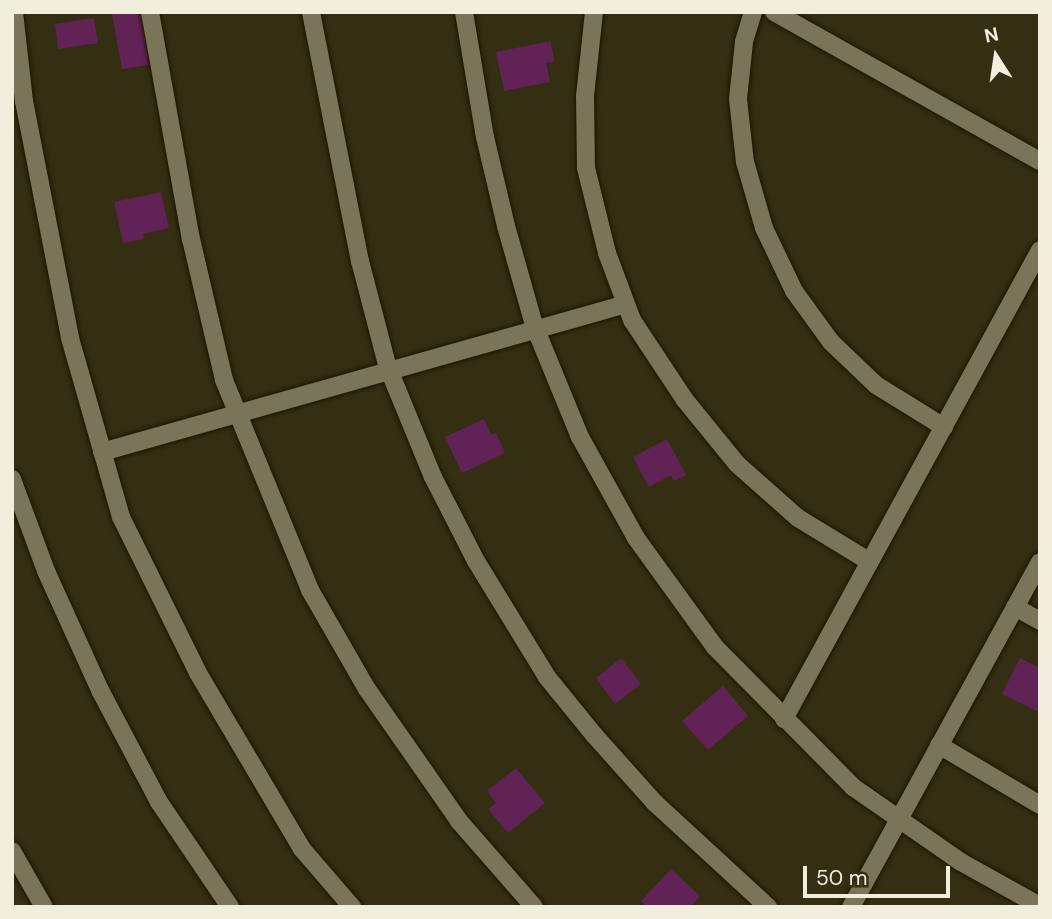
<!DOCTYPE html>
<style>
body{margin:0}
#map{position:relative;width:1052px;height:919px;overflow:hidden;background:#342e13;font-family:"DM Sans",sans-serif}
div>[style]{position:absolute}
.building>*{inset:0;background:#612355}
.roads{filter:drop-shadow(0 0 2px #1b1600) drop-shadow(0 0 2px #1b1600)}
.minor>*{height:18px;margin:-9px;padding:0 9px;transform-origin:9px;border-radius:9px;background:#7a7458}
span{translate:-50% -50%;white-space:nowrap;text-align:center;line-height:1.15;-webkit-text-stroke:7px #342e13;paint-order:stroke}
.frame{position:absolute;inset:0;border:14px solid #f1eede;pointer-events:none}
.north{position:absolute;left:961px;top:21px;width:70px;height:70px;-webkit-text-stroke:5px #342e13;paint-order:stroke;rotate:348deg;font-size:19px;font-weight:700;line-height:28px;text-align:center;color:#f1eede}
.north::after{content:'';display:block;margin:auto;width:24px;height:32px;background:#f1eede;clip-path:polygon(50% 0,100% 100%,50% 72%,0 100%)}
.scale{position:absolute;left:803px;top:866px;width:147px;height:32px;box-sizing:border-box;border:4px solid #f1eede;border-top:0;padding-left:9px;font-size:21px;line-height:24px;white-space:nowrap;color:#f1eede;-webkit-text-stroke:5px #342e13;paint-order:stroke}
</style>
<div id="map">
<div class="building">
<div style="clip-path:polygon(141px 12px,149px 65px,122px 69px,112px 14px)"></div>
<div style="clip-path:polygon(94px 18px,98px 43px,58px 49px,55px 24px)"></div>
<div style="clip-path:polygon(551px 41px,554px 62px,546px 63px,550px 82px,504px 91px,496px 52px)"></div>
<div style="clip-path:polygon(161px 192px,169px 228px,143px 234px,144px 239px,123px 243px,114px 202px)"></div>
<div style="clip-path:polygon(484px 419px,491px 435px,496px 433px,505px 453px,462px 473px,445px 437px)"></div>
<div style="clip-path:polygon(667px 439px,686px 475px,674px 481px,671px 475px,649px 487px,633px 457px)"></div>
<div style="clip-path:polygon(621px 658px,641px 684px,615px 704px,596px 678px)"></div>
<div style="clip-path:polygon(1020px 658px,1040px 668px,1039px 712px,1002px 694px)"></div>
<div style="clip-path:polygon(723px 686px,748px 716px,708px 750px,682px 721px)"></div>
<div style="clip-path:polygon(516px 768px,545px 803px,508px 833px,488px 809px,496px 803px,487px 791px)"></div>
<div style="clip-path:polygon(671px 869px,700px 896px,691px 907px,647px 907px,641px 901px)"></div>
</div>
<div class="roads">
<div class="minor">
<div style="left:14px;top:12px;width:90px;rotate:83.6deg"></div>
<div style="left:24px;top:101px;width:241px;rotate:79deg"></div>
<div style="left:70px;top:338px;width:186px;rotate:74.1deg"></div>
<div style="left:121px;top:517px;width:174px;rotate:63.7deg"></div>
<div style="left:198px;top:673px;width:204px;rotate:59.4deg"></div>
<div style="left:302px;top:849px;width:77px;rotate:49.2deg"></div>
<div style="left:150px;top:12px;width:231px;rotate:79.8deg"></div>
<div style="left:191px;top:239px;width:145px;rotate:76.8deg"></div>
<div style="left:224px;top:380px;width:227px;rotate:67.7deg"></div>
<div style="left:310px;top:590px;width:114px;rotate:60.1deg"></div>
<div style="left:367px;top:689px;width:161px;rotate:55.1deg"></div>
<div style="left:459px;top:821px;width:114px;rotate:48.9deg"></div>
<div style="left:311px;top:12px;width:254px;rotate:78.9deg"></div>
<div style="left:360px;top:261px;width:107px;rotate:75.4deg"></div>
<div style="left:387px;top:365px;width:121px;rotate:67.7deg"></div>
<div style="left:433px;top:477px;width:94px;rotate:62.9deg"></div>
<div style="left:476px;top:561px;width:136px;rotate:58.5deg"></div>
<div style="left:547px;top:677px;width:76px;rotate:50.9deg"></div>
<div style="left:595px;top:736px;width:90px;rotate:48.2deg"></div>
<div style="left:655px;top:803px;width:154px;rotate:42.6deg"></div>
<div style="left:464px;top:12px;width:127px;rotate:80.5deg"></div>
<div style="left:485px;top:137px;width:91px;rotate:76.7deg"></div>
<div style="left:506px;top:226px;width:103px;rotate:74.2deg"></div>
<div style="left:534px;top:325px;width:121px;rotate:67.7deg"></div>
<div style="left:580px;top:437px;width:115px;rotate:61deg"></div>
<div style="left:636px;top:538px;width:135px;rotate:54.1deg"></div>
<div style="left:715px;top:647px;width:197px;rotate:45.4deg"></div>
<div style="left:853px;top:787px;width:131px;rotate:34.8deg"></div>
<div style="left:961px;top:862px;width:90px;rotate:29.1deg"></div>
<div style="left:594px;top:12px;width:84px;rotate:96.1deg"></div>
<div style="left:585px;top:96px;width:72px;rotate:89.2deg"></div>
<div style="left:586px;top:168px;width:88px;rotate:76.1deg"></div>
<div style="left:607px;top:253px;width:72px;rotate:69.5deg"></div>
<div style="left:632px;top:320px;width:96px;rotate:56.5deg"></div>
<div style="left:685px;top:400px;width:82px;rotate:50.9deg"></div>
<div style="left:737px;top:464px;width:81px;rotate:41.5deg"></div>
<div style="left:798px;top:518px;width:84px;rotate:31.4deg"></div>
<div style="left:753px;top:12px;width:31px;rotate:107deg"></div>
<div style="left:744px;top:42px;width:57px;rotate:96deg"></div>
<div style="left:738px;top:99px;width:63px;rotate:83.7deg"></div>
<div style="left:745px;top:162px;width:69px;rotate:73.9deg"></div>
<div style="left:764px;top:228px;width:70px;rotate:64.5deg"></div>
<div style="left:794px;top:291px;width:63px;rotate:54deg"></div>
<div style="left:831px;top:342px;width:62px;rotate:43.7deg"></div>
<div style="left:876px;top:385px;width:80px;rotate:31.7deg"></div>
<div style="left:774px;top:12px;width:305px;rotate:29.3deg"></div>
<div style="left:102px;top:452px;width:544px;rotate:-15.77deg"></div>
<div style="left:12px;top:479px;width:98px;rotate:69.7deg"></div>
<div style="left:46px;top:571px;width:133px;rotate:65.6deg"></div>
<div style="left:101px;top:692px;width:124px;rotate:62.2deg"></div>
<div style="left:159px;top:802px;width:127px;rotate:55.9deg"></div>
<div style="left:1015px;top:607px;width:29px;rotate:29deg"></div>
<div style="left:784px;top:719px;width:534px;rotate:-61.37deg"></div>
<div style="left:939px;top:745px;width:117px;rotate:30.7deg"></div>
<div style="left:12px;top:851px;width:64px;rotate:60.3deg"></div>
<div style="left:851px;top:907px;width:393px;rotate:-61.3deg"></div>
</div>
</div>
<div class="frame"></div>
<div class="north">N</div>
<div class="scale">50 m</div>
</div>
